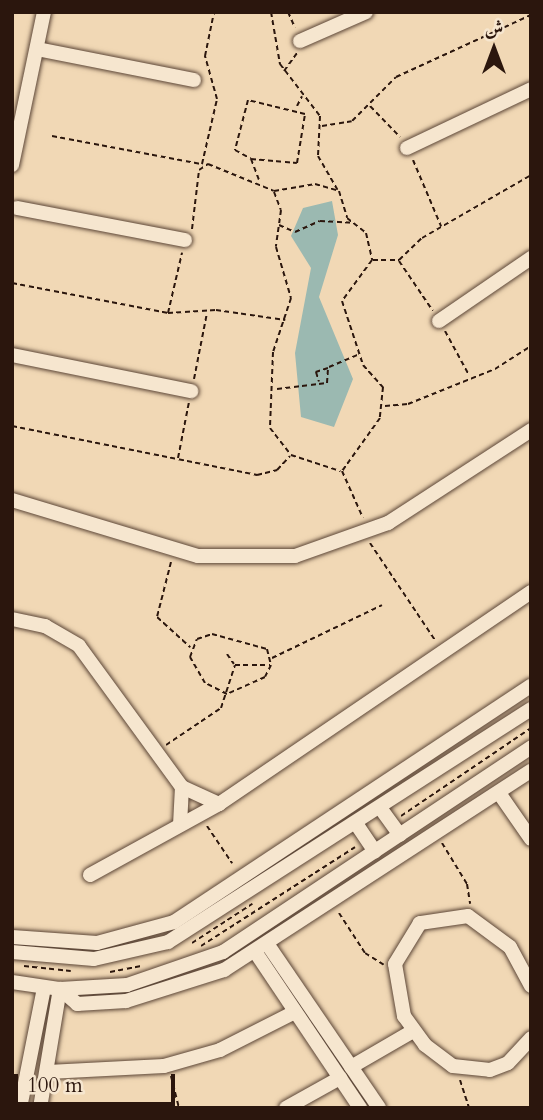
<!DOCTYPE html>
<meta charset="utf-8">
<style>
body{margin:0}
#map{position:relative;width:543px;height:1120px;overflow:hidden;background:#f1d8b5;font-family:Cardo,Amiri,serif}
div>[style]{position:absolute}
.water>*{inset:0;background:#9bb9b1}
.path>*{height:2px;margin-top:-1px;transform-origin:0;background:repeating-linear-gradient(90deg,#2b160d 0 5px,transparent 0 8.5px)}
.roads{filter:drop-shadow(0 0 2px #5c4637) drop-shadow(0 0 2px #5c4637)}
.minor>*{height:14px;margin:-7px;padding:0 7px;transform-origin:7px;border-radius:7px;background:#f6e6cf}
span{translate:-50% -50%;white-space:nowrap;text-align:center;line-height:1.15;-webkit-text-stroke:6px #f6e6cf;paint-order:stroke}
.frame{position:absolute;inset:0;border:14px solid #2b160d;pointer-events:none}
.north{position:absolute;left:459px;top:14px;width:70px;height:70px;-webkit-text-stroke:5px #f6e6cf;paint-order:stroke;rotate:0deg;font-size:19px;font-weight:700;line-height:28px;text-align:center;color:#2b160d}
.north::after{content:'';display:block;margin:auto;width:24px;height:32px;background:#2b160d;clip-path:polygon(50% 0,100% 100%,50% 72%,0 100%)}
.scale{position:absolute;left:14px;top:1074px;width:161px;height:32px;box-sizing:border-box;border:4px solid #2b160d;border-top:0;padding-left:9px;font-size:21px;line-height:24px;white-space:nowrap;color:#2b160d;-webkit-text-stroke:5px #f6e6cf;paint-order:stroke}
</style>
<div id="map">
<div class="water">
<div style="clip-path:polygon(332px 201px,338px 235px,319px 297px,353px 379px,334px 427px,301px 417px,295px 353px,311px 268px,291px 236px,303px 208px)"></div>
</div>
<div class="path">
<div style="left:271px;top:12px;width:53px;rotate:80.2deg"></div>
<div style="left:280px;top:64px;width:66px;rotate:52.4deg"></div>
<div style="left:320px;top:116px;width:40px;rotate:92.9deg"></div>
<div style="left:318px;top:156px;width:39px;rotate:60deg"></div>
<div style="left:288px;top:12px;width:17px;rotate:66deg"></div>
<div style="left:284px;top:71px;width:22px;rotate:-54deg"></div>
<div style="left:297px;top:106px;width:11px;rotate:-63deg"></div>
<div style="left:370px;top:106px;width:43px;rotate:45.9deg"></div>
<div style="left:322px;top:126px;width:30px;rotate:-9deg"></div>
<div style="left:352px;top:121px;width:62px;rotate:-45deg"></div>
<div style="left:396px;top:77px;width:149px;rotate:-24.7deg"></div>
<div style="left:52px;top:136px;width:153px;rotate:10.6deg"></div>
<div style="left:202px;top:164px;width:67px;rotate:-77deg"></div>
<div style="left:217px;top:99px;width:45px;rotate:-105.6deg"></div>
<div style="left:205px;top:56px;width:45px;rotate:-78.4deg"></div>
<div style="left:251px;top:159px;width:46px;rotate:5deg"></div>
<div style="left:297px;top:163px;width:50px;rotate:-80.7deg"></div>
<div style="left:305px;top:114px;width:59px;rotate:-166.2deg"></div>
<div style="left:248px;top:100px;width:52px;rotate:104.6deg"></div>
<div style="left:235px;top:150px;width:18px;rotate:29deg"></div>
<div style="left:251px;top:159px;width:22px;rotate:69deg"></div>
<div style="left:413px;top:160px;width:72px;rotate:67deg"></div>
<div style="left:274px;top:192px;width:19px;rotate:69deg"></div>
<div style="left:281px;top:210px;width:37px;rotate:98deg"></div>
<div style="left:276px;top:247px;width:53px;rotate:73.6deg"></div>
<div style="left:291px;top:298px;width:57px;rotate:108.4deg"></div>
<div style="left:273px;top:352px;width:76px;rotate:92.3deg"></div>
<div style="left:270px;top:428px;width:34px;rotate:52deg"></div>
<div style="left:291px;top:455px;width:52px;rotate:18.1deg"></div>
<div style="left:279px;top:225px;width:17px;rotate:24deg"></div>
<div style="left:295px;top:232px;width:27px;rotate:-24deg"></div>
<div style="left:320px;top:221px;width:33px;rotate:3deg"></div>
<div style="left:192px;top:229px;width:59px;rotate:-83.2deg"></div>
<div style="left:199px;top:170px;width:11px;rotate:-34deg"></div>
<div style="left:208px;top:164px;width:71px;rotate:22.2deg"></div>
<div style="left:274px;top:191px;width:42px;rotate:-9.7deg"></div>
<div style="left:315px;top:184px;width:25px;rotate:16deg"></div>
<div style="left:339px;top:191px;width:28px;rotate:73deg"></div>
<div style="left:347px;top:218px;width:24px;rotate:38deg"></div>
<div style="left:366px;top:233px;width:28px;rotate:77deg"></div>
<div style="left:372px;top:260px;width:51px;rotate:126.2deg"></div>
<div style="left:342px;top:301px;width:67px;rotate:71.8deg"></div>
<div style="left:363px;top:365px;width:30px;rotate:48deg"></div>
<div style="left:383px;top:387px;width:31px;rotate:96deg"></div>
<div style="left:380px;top:418px;width:65px;rotate:125.6deg"></div>
<div style="left:342px;top:471px;width:51px;rotate:65.9deg"></div>
<div style="left:373px;top:260px;width:26px"></div>
<div style="left:399px;top:260px;width:32px;rotate:-44deg"></div>
<div style="left:422px;top:238px;width:126px;rotate:-30deg"></div>
<div style="left:399px;top:261px;width:60px;rotate:55.8deg"></div>
<div style="left:12px;top:283px;width:159px;rotate:10.9deg"></div>
<div style="left:168px;top:313px;width:48px;rotate:-3.6deg"></div>
<div style="left:216px;top:310px;width:70px;rotate:8.2deg"></div>
<div style="left:168px;top:313px;width:62px;rotate:-76.9deg"></div>
<div style="left:445px;top:331px;width:50px;rotate:61.4deg"></div>
<div style="left:329px;top:367px;width:33px;rotate:-23deg"></div>
<div style="left:194px;top:379px;width:67px;rotate:-78.9deg"></div>
<div style="left:277px;top:389px;width:50px;rotate:-6.8deg"></div>
<div style="left:327px;top:383px;width:15px;rotate:-86deg"></div>
<div style="left:328px;top:368px;width:13px;rotate:162deg"></div>
<div style="left:316px;top:372px;width:10px;rotate:73deg"></div>
<div style="left:385px;top:406px;width:23px;rotate:-5deg"></div>
<div style="left:408px;top:404px;width:94px;rotate:-21.9deg"></div>
<div style="left:495px;top:369px;width:43px;rotate:-32.6deg"></div>
<div style="left:12px;top:426px;width:250px;rotate:11.3deg"></div>
<div style="left:257px;top:475px;width:21px;rotate:-14deg"></div>
<div style="left:277px;top:470px;width:19px;rotate:-47deg"></div>
<div style="left:178px;top:458px;width:57px;rotate:-78.9deg"></div>
<div style="left:370px;top:543px;width:117px;rotate:56.2deg"></div>
<div style="left:171px;top:562px;width:57px;rotate:104.3deg"></div>
<div style="left:157px;top:617px;width:45px;rotate:42.3deg"></div>
<div style="left:212px;top:634px;width:57px;rotate:15.3deg"></div>
<div style="left:267px;top:649px;width:16px;rotate:76deg"></div>
<div style="left:271px;top:665px;width:13px;rotate:117deg"></div>
<div style="left:265px;top:677px;width:42px;rotate:155.9deg"></div>
<div style="left:227px;top:694px;width:25px;rotate:-153deg"></div>
<div style="left:205px;top:683px;width:30px;rotate:-120deg"></div>
<div style="left:190px;top:657px;width:19px;rotate:-69deg"></div>
<div style="left:197px;top:639px;width:16px;rotate:-18deg"></div>
<div style="left:227px;top:654px;width:12px;rotate:55deg"></div>
<div style="left:272px;top:658px;width:122px;rotate:-25.7deg"></div>
<div style="left:166px;top:745px;width:66px;rotate:-33.9deg"></div>
<div style="left:221px;top:708px;width:45px;rotate:-72deg"></div>
<div style="left:235px;top:665px;width:35px"></div>
<div style="left:401px;top:816px;width:157px;rotate:-34.1deg"></div>
<div style="left:207px;top:826px;width:45px;rotate:56deg"></div>
<div style="left:442px;top:843px;width:48px;rotate:58.6deg"></div>
<div style="left:467px;top:884px;width:20px;rotate:81deg"></div>
<div style="left:339px;top:913px;width:48px;rotate:57deg"></div>
<div style="left:365px;top:953px;width:22px;rotate:32deg"></div>
<div style="left:192px;top:943px;width:72px;rotate:-33deg"></div>
<div style="left:201px;top:946px;width:183px;rotate:-32.7deg"></div>
<div style="left:24px;top:966px;width:47px;rotate:6.1deg"></div>
<div style="left:110px;top:972px;width:33px;rotate:-11deg"></div>
<div style="left:171px;top:1076px;width:33px;rotate:76deg"></div>
<div style="left:460px;top:1080px;width:29px;rotate:72deg"></div>
</div>
<div class="roads">
<div class="minor">
<div style="left:300px;top:41px;width:72px;rotate:-23.7deg"></div>
<div style="left:37px;top:49px;width:160px;rotate:11.2deg"></div>
<div style="left:407px;top:148px;width:137px;rotate:-25.4deg"></div>
<div style="left:12px;top:165px;width:156px;rotate:-78.2deg"></div>
<div style="left:17px;top:208px;width:171px;rotate:10.8deg"></div>
<div style="left:439px;top:321px;width:112px;rotate:-34.4deg"></div>
<div style="left:12px;top:355px;width:183px;rotate:11.4deg"></div>
<div style="left:12px;top:500px;width:194px;rotate:16.8deg"></div>
<div style="left:198px;top:556px;width:97px"></div>
<div style="left:295px;top:556px;width:99px;rotate:-19.5deg"></div>
<div style="left:388px;top:523px;width:171px;rotate:-33deg"></div>
<div style="left:12px;top:619px;width:34px;rotate:12deg"></div>
<div style="left:45px;top:626px;width:39px;rotate:30deg"></div>
<div style="left:79px;top:646px;width:175px;rotate:53.9deg"></div>
<div style="left:182px;top:787px;width:41px;rotate:24.7deg"></div>
<div style="left:499px;top:793px;width:56px;rotate:55.2deg"></div>
<div style="left:381px;top:809px;width:32px;rotate:54deg"></div>
<div style="left:180px;top:825px;width:38px;rotate:-87deg"></div>
<div style="left:357px;top:825px;width:32px;rotate:56deg"></div>
<div style="left:90px;top:875px;width:147px;rotate:-28.8deg"></div>
<div style="left:219px;top:804px;width:377px;rotate:-34.2deg"></div>
<div style="left:12px;top:937px;width:85px;rotate:4deg"></div>
<div style="left:97px;top:943px;width:80px;rotate:-15.3deg"></div>
<div style="left:174px;top:922px;width:428px;rotate:-33.5deg"></div>
<div style="left:268px;top:945px;width:197px;rotate:55.7deg"></div>
<div style="left:12px;top:952px;width:82px;rotate:4.9deg"></div>
<div style="left:94px;top:959px;width:76px;rotate:-12.9deg"></div>
<div style="left:168px;top:942px;width:431px;rotate:-32.7deg"></div>
<div style="left:256px;top:953px;width:187px;rotate:56.1deg"></div>
<div style="left:12px;top:982px;width:49px;rotate:8.3deg"></div>
<div style="left:60px;top:989px;width:67px;rotate:-3.4deg"></div>
<div style="left:127px;top:985px;width:102px;rotate:-19deg"></div>
<div style="left:223px;top:952px;width:370px;rotate:-33.6deg"></div>
<div style="left:531px;top:986px;width:44px;rotate:-118.3deg"></div>
<div style="left:510px;top:947px;width:52px;rotate:-143.6deg"></div>
<div style="left:468px;top:916px;width:49px;rotate:171.7deg"></div>
<div style="left:420px;top:923px;width:48px;rotate:121.4deg"></div>
<div style="left:395px;top:964px;width:53px;rotate:80.2deg"></div>
<div style="left:404px;top:1016px;width:36px;rotate:54deg"></div>
<div style="left:425px;top:1045px;width:35px;rotate:37deg"></div>
<div style="left:453px;top:1066px;width:37px;rotate:6deg"></div>
<div style="left:490px;top:1070px;width:19px;rotate:-21deg"></div>
<div style="left:508px;top:1063px;width:34px;rotate:-47deg"></div>
<div style="left:60px;top:989px;width:23px;rotate:41deg"></div>
<div style="left:77px;top:1004px;width:49px;rotate:-3.5deg"></div>
<div style="left:126px;top:1001px;width:103px;rotate:-17.6deg"></div>
<div style="left:224px;top:970px;width:366px;rotate:-33deg"></div>
<div style="left:351px;top:1067px;width:72px;rotate:-30.1deg"></div>
<div style="left:48px;top:1072px;width:116px;rotate:-3deg"></div>
<div style="left:164px;top:1066px;width:58px;rotate:-15.9deg"></div>
<div style="left:220px;top:1050px;width:84px;rotate:-26.9deg"></div>
<div style="left:20px;top:1108px;width:122px;rotate:-78.7deg"></div>
<div style="left:40px;top:1108px;width:121px;rotate:-80.5deg"></div>
<div style="left:286px;top:1108px;width:62px;rotate:-29.1deg"></div>
</div>
</div>
<div class="frame"></div>
<div class="north">ش</div>
<div class="scale">100 m</div>
</div>
